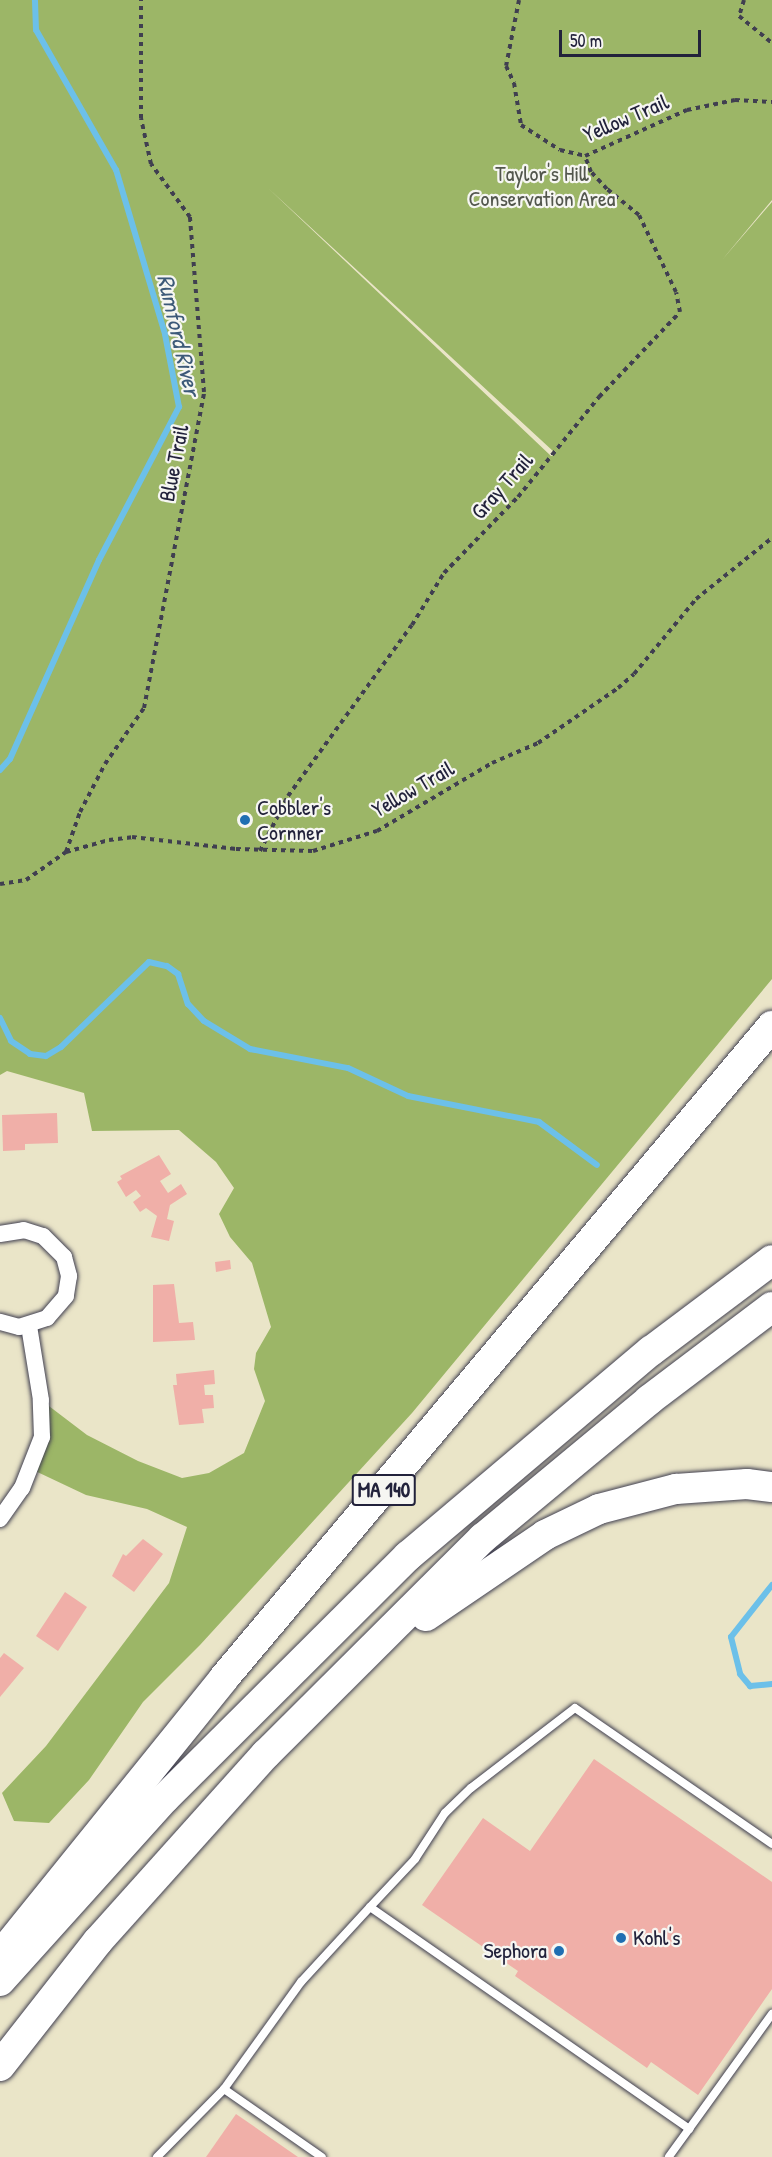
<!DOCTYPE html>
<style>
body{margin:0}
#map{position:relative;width:772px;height:2157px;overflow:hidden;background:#eae5c8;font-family:"Patrick Hand",sans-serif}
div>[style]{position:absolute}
.forest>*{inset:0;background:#9cb667}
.stream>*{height:6px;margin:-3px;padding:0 3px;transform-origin:3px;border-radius:3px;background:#6cc0e9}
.building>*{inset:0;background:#f0afa8}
.path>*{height:4px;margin-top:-2px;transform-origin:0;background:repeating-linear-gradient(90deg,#403f50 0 4.5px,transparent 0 9px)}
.roads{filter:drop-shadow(0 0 2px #403f50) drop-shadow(0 0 2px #403f50)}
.lane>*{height:8px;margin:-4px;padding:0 4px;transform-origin:4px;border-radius:4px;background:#fff}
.street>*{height:16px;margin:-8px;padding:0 8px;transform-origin:8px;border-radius:8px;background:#fff}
.highway>*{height:30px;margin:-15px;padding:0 15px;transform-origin:15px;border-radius:15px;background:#fff}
.dots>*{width:16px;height:16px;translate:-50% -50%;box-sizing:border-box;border:3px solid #f6f6f2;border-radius:50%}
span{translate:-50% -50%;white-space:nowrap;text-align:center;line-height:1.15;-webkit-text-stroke:4.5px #f6f6f2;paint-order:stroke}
.shield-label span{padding:2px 4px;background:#f6f6f2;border:2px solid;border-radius:4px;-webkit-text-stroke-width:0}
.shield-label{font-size:21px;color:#22223b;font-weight:700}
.street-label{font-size:22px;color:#22223b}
.park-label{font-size:22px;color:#53574d}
.poi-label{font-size:22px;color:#22223b}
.left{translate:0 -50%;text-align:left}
.right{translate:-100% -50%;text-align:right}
.water-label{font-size:24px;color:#3c5978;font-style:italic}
.scale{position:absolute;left:559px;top:30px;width:142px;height:27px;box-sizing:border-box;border:3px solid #22223b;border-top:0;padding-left:8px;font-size:18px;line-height:21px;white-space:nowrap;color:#22223b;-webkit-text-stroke:4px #f6f6f2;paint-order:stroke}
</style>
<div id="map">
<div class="forest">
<div style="clip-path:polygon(evenodd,0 0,772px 0,772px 200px,722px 260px,772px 202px,772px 979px,412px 1413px,200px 1645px,143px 1702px,89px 1780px,49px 1823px,14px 1821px,2px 1793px,46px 1746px,169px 1583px,187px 1527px,147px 1509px,86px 1495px,31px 1469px,41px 1400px,87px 1435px,138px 1461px,182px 1478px,209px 1473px,244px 1453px,265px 1401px,254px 1369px,256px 1353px,271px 1327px,252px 1263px,230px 1237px,219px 1214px,234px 1188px,216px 1162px,179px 1130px,92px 1131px,84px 1093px,7px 1071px,0 1075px,0 0,268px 188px,554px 452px,552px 456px,551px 456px,268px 188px)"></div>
</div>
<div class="stream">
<div style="left:0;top:770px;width:15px;rotate:-48deg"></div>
<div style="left:10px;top:759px;width:218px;rotate:-65.9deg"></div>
<div style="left:99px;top:560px;width:173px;rotate:-62.4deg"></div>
<div style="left:179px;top:407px;width:74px;rotate:-100.9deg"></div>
<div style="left:165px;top:334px;width:171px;rotate:-106.6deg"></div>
<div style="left:116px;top:170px;width:161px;rotate:-119.7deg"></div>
<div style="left:36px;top:30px;width:30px;rotate:-92deg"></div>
<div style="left:0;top:1018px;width:25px;rotate:64deg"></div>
<div style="left:11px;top:1041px;width:23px;rotate:34deg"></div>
<div style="left:30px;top:1054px;width:16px;rotate:7deg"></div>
<div style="left:46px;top:1056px;width:17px;rotate:-31deg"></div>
<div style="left:61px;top:1047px;width:122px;rotate:-44deg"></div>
<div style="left:149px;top:962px;width:18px;rotate:13deg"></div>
<div style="left:167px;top:966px;width:14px;rotate:36deg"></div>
<div style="left:178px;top:974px;width:32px;rotate:72deg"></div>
<div style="left:188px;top:1004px;width:23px;rotate:47deg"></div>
<div style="left:204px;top:1021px;width:54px;rotate:31.3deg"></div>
<div style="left:250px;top:1049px;width:100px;rotate:11deg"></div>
<div style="left:348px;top:1068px;width:66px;rotate:25deg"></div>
<div style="left:408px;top:1096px;width:134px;rotate:11.2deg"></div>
<div style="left:539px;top:1122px;width:72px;rotate:36.6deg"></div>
<div style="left:772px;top:1585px;width:66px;rotate:128.3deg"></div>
<div style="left:731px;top:1637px;width:38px;rotate:76deg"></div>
<div style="left:740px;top:1674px;width:16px;rotate:50deg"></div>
<div style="left:750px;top:1686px;width:22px;rotate:-5deg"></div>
</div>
<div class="building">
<div style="clip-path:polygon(57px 1113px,58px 1143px,25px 1144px,25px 1150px,3px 1151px,2px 1115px)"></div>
<div style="clip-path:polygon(159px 1155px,171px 1174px,160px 1181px,168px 1193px,181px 1184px,187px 1194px,170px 1205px,167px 1219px,174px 1221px,169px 1241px,151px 1237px,157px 1216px,146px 1208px,140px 1212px,133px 1202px,141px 1196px,136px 1190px,126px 1197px,117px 1182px,122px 1179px,120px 1176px)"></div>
<div style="clip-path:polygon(230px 1260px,231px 1269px,216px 1272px,215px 1262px)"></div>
<div style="clip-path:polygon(174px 1284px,179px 1323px,193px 1322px,195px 1340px,153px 1342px,153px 1285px)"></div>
<div style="clip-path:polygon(214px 1370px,215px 1384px,204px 1385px,205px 1395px,213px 1395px,214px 1408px,202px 1409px,204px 1423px,179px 1425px,173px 1385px,177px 1385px,176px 1374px)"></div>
<div style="clip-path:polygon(143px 1539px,163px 1554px,134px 1592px,112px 1576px,123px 1554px,126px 1556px)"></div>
<div style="clip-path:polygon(65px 1592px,87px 1607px,58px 1651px,36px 1636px)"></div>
<div style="clip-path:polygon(4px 1653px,24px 1668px,0 1697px,0 1658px)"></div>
<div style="clip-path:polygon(594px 1759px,772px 1882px,772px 1989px,698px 2095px,651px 2062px,647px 2068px,515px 1976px,518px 1971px,422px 1905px,483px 1818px,530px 1851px)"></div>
<div style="clip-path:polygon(236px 2114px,298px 2157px,206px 2157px)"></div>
</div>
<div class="path">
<div style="left:519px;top:0;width:67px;rotate:101.1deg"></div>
<div style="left:506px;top:66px;width:19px;rotate:65deg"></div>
<div style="left:514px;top:83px;width:43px;rotate:80.5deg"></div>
<div style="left:521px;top:125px;width:46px;rotate:32.7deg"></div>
<div style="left:560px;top:150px;width:26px;rotate:13deg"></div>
<div style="left:585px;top:156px;width:112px;rotate:-24.3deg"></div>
<div style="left:687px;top:110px;width:49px;rotate:-11.8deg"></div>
<div style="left:735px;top:100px;width:37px;rotate:3deg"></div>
<div style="left:744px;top:0;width:17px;rotate:107deg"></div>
<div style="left:739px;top:16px;width:43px;rotate:39.3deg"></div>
<div style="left:260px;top:851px;width:62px;rotate:-63deg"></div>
<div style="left:288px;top:796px;width:211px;rotate:-54.1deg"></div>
<div style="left:412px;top:625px;width:61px;rotate:-58.4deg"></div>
<div style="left:444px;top:573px;width:106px;rotate:-45.8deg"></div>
<div style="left:518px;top:497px;width:129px;rotate:-51deg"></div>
<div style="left:599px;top:397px;width:117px;rotate:-46.4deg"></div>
<div style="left:680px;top:312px;width:20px;rotate:-101deg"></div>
<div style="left:676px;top:292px;width:85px;rotate:-115.7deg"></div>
<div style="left:639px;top:215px;width:41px;rotate:-140.9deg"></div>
<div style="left:607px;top:189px;width:23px;rotate:-133deg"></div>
<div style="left:591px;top:172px;width:17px;rotate:-111deg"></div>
<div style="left:66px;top:852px;width:42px;rotate:-70.7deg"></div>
<div style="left:80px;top:812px;width:54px;rotate:-62.5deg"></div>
<div style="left:105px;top:764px;width:68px;rotate:-55.1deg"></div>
<div style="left:144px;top:708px;width:322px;rotate:-79.2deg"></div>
<div style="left:204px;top:392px;width:176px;rotate:-94.6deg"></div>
<div style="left:190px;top:217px;width:66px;rotate:-126.3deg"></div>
<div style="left:151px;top:164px;width:47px;rotate:-102.3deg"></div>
<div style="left:141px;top:118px;width:118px;rotate:-90deg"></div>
<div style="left:0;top:884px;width:26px;rotate:-9deg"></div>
<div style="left:26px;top:880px;width:49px;rotate:-35deg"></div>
<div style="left:66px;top:852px;width:45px;rotate:-15.6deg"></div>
<div style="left:109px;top:840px;width:23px;rotate:-7deg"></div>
<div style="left:132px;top:837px;width:105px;rotate:6.6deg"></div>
<div style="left:236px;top:849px;width:77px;rotate:1.5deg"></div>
<div style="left:313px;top:851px;width:67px;rotate:-17.4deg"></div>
<div style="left:377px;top:831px;width:134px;rotate:-30.6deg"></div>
<div style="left:492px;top:763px;width:50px;rotate:-23.5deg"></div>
<div style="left:538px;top:743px;width:97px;rotate:-34.5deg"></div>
<div style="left:618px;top:688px;width:21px;rotate:-41deg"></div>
<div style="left:634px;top:674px;width:97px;rotate:-50.4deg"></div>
<div style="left:696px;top:599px;width:97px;rotate:-38.8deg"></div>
</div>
<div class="roads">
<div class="lane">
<div style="left:370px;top:1907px;width:66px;rotate:-46.8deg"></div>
<div style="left:415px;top:1859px;width:55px;rotate:-56.9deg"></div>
<div style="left:445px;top:1813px;width:36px;rotate:-44deg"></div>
<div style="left:471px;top:1788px;width:131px;rotate:-37.6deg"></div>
<div style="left:575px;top:1708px;width:239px;rotate:34.6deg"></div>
<div style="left:224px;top:2089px;width:132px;rotate:-54.3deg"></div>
<div style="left:301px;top:1982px;width:102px;rotate:-47.4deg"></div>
<div style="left:370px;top:1907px;width:389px;rotate:34.8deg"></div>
<div style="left:689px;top:2129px;width:34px;rotate:126deg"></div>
<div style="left:689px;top:2129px;width:142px;rotate:-54.2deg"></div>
<div style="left:157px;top:2157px;width:95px;rotate:-45.4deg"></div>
<div style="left:224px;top:2089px;width:119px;rotate:34.8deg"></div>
</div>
<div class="street">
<div style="left:0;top:1234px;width:24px;rotate:-9deg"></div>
<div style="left:24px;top:1230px;width:20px;rotate:18deg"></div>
<div style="left:43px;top:1236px;width:30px;rotate:45deg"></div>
<div style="left:64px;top:1257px;width:20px;rotate:75deg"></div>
<div style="left:69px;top:1276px;width:20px;rotate:99deg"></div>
<div style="left:66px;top:1296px;width:29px;rotate:131deg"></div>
<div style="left:47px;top:1318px;width:29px;rotate:162deg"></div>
<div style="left:19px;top:1327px;width:20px;rotate:-165deg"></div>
<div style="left:0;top:1519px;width:38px;rotate:-55deg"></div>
<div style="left:22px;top:1488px;width:55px;rotate:-68.6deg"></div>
<div style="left:42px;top:1437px;width:37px;rotate:-92deg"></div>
<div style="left:41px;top:1400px;width:75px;rotate:-99.2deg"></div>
</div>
<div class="highway">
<div style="left:426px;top:1616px;width:144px;rotate:-34.2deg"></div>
<div style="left:545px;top:1535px;width:60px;rotate:-25.7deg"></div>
<div style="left:599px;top:1509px;width:80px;rotate:-14.6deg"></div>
<div style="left:676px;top:1489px;width:71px;rotate:-4deg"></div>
<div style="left:747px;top:1484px;width:25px;rotate:7deg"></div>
<div style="left:0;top:1956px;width:357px;rotate:-51.1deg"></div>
<div style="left:224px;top:1678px;width:852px;rotate:-49.95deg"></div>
<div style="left:0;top:1981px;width:246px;rotate:-48deg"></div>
<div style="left:165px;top:1798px;width:343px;rotate:-44.9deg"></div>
<div style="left:408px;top:1556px;width:318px;rotate:-40.2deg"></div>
<div style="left:651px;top:1351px;width:151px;rotate:-36.9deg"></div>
<div style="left:0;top:2066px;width:159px;rotate:-51.9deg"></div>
<div style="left:98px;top:1941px;width:251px;rotate:-48.1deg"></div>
<div style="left:266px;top:1754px;width:306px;rotate:-44.9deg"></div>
<div style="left:483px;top:1538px;width:216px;rotate:-39.7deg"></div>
<div style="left:649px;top:1400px;width:154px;rotate:-37.1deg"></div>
</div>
</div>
<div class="dots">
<div style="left:245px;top:820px;background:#1f6fb2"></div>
<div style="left:621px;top:1938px;background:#1f6fb2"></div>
<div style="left:559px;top:1951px;background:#1f6fb2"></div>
</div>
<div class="shield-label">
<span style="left:384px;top:1490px">MA 140</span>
</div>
<div class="street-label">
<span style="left:626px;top:118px;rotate:-23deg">Yellow Trail</span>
<span style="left:174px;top:463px;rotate:-79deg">Blue Trail</span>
<span style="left:502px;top:486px;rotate:-48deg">Gray Trail</span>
<span style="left:413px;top:789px;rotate:-30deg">Yellow Trail</span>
</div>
<div class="park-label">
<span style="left:542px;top:186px">Taylor's Hill<br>Conservation Area</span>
</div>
<div class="poi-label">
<span class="left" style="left:257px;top:820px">Cobbler's<br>Cornner</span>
<span class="left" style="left:633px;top:1938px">Kohl's</span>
<span class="right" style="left:547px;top:1951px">Sephora</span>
</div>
<div class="water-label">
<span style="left:179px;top:335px;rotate:77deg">Rumford River</span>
</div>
<div class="scale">50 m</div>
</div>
